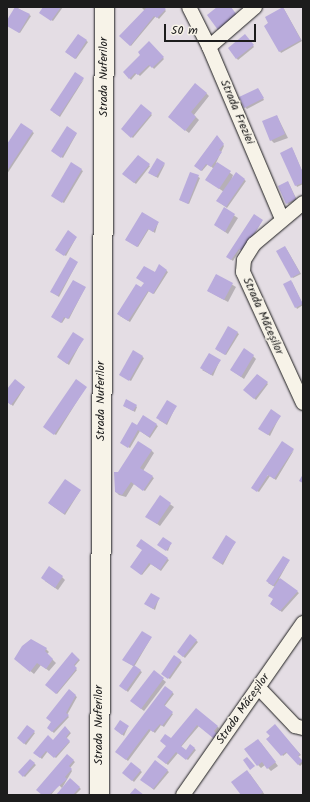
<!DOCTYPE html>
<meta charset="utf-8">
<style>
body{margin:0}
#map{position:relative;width:310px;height:802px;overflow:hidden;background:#e4dde4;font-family:Kalam,sans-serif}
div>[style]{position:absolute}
.shadow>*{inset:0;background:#0003}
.building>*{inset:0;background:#b9abdc}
.roads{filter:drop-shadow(0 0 1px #1c1c1c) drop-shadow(0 0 1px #1c1c1c)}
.street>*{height:14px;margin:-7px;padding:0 7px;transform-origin:7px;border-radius:7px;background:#f7f3e8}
.secondary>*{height:19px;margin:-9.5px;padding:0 9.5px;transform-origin:9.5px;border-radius:9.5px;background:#f7f3e8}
span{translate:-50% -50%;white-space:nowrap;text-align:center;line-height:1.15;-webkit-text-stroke:3px #f7f3e8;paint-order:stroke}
.street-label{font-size:12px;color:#1c1c1c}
.frame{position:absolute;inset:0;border:8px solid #1c1c1c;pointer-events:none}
.scale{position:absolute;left:164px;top:24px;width:92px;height:18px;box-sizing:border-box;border:2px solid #1c1c1c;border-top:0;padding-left:5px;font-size:12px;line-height:14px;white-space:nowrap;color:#1c1c1c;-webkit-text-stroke:3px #f7f3e8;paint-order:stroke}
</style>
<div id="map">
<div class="shadow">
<div style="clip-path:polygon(16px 7px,31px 16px,20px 33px,7px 25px)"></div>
<div style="clip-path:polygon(45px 7px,63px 7px,53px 21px,42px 14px)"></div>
<div style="clip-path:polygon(141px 7px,162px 7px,166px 11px,159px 19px,156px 16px,131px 46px,120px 36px,145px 11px)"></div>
<div style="clip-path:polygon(284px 9px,302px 41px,281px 53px,265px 26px)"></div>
<div style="clip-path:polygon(78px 35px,88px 42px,76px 59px,67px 53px)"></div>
<div style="clip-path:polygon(245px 36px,254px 47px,238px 60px,229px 48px)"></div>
<div style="clip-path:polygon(149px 43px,164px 59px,154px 69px,151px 65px,140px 76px,137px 73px,131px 80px,124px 72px,142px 55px)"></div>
<div style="clip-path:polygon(84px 79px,60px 117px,53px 112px)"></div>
<div style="clip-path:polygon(259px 90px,264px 100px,247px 109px,245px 107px)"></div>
<div style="clip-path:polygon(206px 93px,209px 96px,194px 115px,199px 120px,189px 133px,172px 120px)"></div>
<div style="clip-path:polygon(141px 105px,152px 115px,133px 138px,122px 129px)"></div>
<div style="clip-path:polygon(277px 116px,288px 138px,274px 143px,271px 140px)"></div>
<div style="clip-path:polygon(21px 124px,34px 133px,7px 174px,7px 146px)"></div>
<div style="clip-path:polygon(77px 133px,63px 158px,53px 152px)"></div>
<div style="clip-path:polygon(217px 136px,224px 146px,216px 163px,233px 175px,231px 181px,236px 174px,246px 181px,227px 208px,219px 202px,224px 192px,207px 180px,214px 169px,208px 164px,202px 171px,195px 166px)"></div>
<div style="clip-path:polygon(293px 150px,303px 173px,303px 184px,297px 187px,282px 153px)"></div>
<div style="clip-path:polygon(138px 156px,150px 166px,136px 184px,123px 174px)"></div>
<div style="clip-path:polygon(72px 164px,83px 171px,64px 203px,54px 197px)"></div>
<div style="clip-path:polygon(165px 164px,158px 178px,151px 174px)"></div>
<div style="clip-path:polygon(191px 173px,200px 178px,189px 204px,180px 200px)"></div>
<div style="clip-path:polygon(288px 182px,297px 200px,288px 204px,287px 203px)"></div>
<div style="clip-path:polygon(224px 209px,238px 218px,228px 234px,215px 225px)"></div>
<div style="clip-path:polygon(262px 221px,244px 252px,240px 249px,233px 261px,229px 258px)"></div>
<div style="clip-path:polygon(158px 223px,155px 233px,149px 229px,138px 247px,126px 240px)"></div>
<div style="clip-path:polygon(76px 238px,66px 256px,57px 251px)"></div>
<div style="clip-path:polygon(286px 248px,301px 274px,293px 278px,292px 277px)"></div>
<div style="clip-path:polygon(77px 263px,59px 297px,53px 293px)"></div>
<div style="clip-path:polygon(160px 266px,168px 272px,154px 294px,149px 291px,130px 322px,120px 316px)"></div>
<div style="clip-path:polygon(216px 275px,236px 287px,228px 302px,208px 291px)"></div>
<div style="clip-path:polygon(292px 282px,303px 305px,297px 309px,284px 284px)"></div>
<div style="clip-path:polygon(85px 288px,69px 319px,66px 317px,62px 323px,54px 318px)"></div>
<div style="clip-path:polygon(229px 327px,239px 334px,226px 355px,217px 350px)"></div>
<div style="clip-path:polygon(83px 339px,69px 365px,59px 358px)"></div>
<div style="clip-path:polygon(134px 352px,144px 358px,131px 381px,122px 376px)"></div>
<div style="clip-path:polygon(253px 356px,256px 359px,244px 379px,231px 370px)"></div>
<div style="clip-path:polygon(220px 360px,213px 376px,202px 370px)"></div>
<div style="clip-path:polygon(258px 375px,268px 384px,256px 400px,245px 390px)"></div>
<div style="clip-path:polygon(25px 387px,13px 406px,7px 401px,7px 391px)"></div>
<div style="clip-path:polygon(86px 387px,56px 435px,45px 428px)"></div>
<div style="clip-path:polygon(124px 406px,136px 406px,137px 407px,135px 412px)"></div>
<div style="clip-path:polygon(176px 406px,167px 425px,159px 420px)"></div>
<div style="clip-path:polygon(280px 416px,270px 436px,261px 430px)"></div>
<div style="clip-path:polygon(144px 417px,158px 426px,150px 438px,140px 431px,130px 448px,123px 444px)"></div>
<div style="clip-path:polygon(151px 450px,154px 453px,143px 471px,154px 478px,145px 491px,134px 484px,126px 497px,119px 495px,116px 492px,119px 473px)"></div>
<div style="clip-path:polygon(294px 450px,276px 480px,270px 476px,259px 492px,254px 489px)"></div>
<div style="clip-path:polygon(80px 491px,65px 515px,50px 504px)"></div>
<div style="clip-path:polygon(160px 497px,174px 507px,160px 526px,150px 519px)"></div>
<div style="clip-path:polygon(141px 541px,169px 560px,161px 571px,151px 564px,142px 575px,133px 568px,143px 550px)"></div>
<div style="clip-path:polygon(235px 542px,223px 565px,214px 559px)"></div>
<div style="clip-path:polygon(171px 543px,168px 551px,160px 546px)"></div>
<div style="clip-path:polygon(289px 561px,279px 579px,299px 593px,282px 612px,272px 605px,275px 587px,268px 583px)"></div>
<div style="clip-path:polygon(62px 577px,65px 580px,58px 590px,45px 581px)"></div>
<div style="clip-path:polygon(159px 598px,155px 610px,147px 605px)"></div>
<div style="clip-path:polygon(190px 636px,198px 642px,185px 658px,178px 652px)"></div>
<div style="clip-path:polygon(151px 638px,134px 667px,142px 672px,128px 692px,122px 687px,135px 667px,125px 661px)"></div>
<div style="clip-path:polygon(46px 649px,49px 652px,47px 654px,56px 663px,49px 671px,41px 665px,34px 674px,18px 661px)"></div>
<div style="clip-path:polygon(72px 654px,80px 660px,74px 667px,77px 670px,57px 694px,46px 685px)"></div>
<div style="clip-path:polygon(174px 656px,182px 662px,170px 679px,163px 675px)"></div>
<div style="clip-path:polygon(154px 672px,166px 682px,144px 711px,135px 704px)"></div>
<div style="clip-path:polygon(165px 687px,174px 694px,164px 707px,173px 714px,164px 727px,161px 725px,155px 733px,151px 730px,128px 761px,118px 753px)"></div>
<div style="clip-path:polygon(69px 691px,77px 697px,67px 715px,69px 717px,54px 733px,48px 728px)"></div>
<div style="clip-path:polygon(196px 709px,219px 728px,214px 738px,199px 726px,181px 747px,186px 751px,190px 745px,196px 750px,188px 760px,178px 753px,168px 765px,158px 757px)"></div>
<div style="clip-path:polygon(275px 726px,301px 755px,298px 757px,303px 763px,300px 766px,288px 752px,283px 756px,268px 739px)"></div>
<div style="clip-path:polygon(27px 727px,35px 733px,26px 745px,18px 738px)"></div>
<div style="clip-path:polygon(128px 727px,124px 736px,116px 730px)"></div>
<div style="clip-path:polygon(65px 728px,71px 733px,66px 739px,70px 742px,56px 758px,48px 751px,42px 759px,35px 753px,53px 741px)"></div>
<div style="clip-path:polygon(261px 743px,278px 766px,271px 771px,265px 765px,261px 768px,258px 765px)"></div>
<div style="clip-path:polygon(67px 755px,75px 762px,70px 768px,72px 771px,62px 788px,59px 785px,51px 795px,43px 795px)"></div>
<div style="clip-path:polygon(30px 760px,36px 765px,25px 777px,19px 772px)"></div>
<div style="clip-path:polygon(156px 762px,169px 772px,154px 790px,142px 779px)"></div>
<div style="clip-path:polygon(131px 763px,142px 772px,134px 782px,124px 773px)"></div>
<div style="clip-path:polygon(250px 774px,265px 795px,242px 795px)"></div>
<div style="clip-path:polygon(71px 780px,81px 789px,75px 795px,58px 795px)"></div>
</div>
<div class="building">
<div style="clip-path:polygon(15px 7px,30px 14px,19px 33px,7px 26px,7px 20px)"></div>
<div style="clip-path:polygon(43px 7px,61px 7px,51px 21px,39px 13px)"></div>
<div style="clip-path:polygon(147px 7px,163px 7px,166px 9px,157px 18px,154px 16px,130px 46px,119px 36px)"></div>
<div style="clip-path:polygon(217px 7px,231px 7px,237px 15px,218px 30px,207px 15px)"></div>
<div style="clip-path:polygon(283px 7px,301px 40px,279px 52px,264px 26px,268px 23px,265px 17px)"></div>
<div style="clip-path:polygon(78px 34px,87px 40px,75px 59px,65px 52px)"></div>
<div style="clip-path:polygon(245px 34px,254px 45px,236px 59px,228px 48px)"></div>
<div style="clip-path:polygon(149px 41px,164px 57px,152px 68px,149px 65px,138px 75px,135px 73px,129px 79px,123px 72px,140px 55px,138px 52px)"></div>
<div style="clip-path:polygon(75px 72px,84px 78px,59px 116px,50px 110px)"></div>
<div style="clip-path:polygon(195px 83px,207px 93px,191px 112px,196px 117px,185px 131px,168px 117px)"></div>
<div style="clip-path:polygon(258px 88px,264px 98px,244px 108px,239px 97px)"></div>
<div style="clip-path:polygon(141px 104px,152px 113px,131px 138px,121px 129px)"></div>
<div style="clip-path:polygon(277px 115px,285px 134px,270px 141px,262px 121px)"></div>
<div style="clip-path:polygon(21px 123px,33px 131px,7px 171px,7px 144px)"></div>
<div style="clip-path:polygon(67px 126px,77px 133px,61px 158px,51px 151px)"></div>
<div style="clip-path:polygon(217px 135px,224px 144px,219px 150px,222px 152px,211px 167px,206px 164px,201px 171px,194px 166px)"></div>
<div style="clip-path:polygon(292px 147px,303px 173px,303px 183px,295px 186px,280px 153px)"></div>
<div style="clip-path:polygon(138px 155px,150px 164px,134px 183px,122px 174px)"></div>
<div style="clip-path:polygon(157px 158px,165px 163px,156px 177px,148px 173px)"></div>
<div style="clip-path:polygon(71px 162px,82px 169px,62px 203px,51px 196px)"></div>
<div style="clip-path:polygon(217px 162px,231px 171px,219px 189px,205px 180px)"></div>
<div style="clip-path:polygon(190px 172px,199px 175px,188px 204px,179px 200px)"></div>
<div style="clip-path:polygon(236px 172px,245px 179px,226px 207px,216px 201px)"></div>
<div style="clip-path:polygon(288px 181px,296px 199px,286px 204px,278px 186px)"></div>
<div style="clip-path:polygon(224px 207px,235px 214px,225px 232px,214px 225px)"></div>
<div style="clip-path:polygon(142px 212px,159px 222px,153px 232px,148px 229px,137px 247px,125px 240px)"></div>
<div style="clip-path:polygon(254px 214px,263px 220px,243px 251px,239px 249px,231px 260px,226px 257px)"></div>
<div style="clip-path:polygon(68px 230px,77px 237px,64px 256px,55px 250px)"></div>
<div style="clip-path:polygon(285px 246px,300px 273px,291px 278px,276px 251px)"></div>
<div style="clip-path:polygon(70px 257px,78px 262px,58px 296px,50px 292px)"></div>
<div style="clip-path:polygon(159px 264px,167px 270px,153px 294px,148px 291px,128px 321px,117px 314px,136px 284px,141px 287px,144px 283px,136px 278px,144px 266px,155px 272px)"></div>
<div style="clip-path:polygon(216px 274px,233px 283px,224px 300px,207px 291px)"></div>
<div style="clip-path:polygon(73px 280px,86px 287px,68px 319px,64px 317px,61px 323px,51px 317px)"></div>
<div style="clip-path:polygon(291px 280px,303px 304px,295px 308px,283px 284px)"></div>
<div style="clip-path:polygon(228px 326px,238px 332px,225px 355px,215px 349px)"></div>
<div style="clip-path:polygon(73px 332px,84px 339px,67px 364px,57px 357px)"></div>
<div style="clip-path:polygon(244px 348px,254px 355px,241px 377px,230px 370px)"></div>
<div style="clip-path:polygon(133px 350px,143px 356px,129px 381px,119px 375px)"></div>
<div style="clip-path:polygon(209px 353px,221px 360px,211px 375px,200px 368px)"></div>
<div style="clip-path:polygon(257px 374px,268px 382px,254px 399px,243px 390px)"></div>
<div style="clip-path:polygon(15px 379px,25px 387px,11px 405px,7px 402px,7px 389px)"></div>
<div style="clip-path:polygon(76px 379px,87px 387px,54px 435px,43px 427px)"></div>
<div style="clip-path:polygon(126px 399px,137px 405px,133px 411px,123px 406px)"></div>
<div style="clip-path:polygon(167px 400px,177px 406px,166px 424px,156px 418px)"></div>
<div style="clip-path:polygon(271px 409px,281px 416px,268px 435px,258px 429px)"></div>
<div style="clip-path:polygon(143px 415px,157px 424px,149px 437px,138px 430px,128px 448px,120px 443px,132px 422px,137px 425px)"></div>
<div style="clip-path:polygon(138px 441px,152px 450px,140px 468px,153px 476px,143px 491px,131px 482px,122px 495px,115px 492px,114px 472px,118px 472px)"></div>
<div style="clip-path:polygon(282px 441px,294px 449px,274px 479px,268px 475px,257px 492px,251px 488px)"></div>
<div style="clip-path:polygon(303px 474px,303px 483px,299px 481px)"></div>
<div style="clip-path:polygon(65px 479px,81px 490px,64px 514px,48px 503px)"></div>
<div style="clip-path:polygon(160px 495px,171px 503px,157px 524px,145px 517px)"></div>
<div style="clip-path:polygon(226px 535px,236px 542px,222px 564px,212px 558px)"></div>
<div style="clip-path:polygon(163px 537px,172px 543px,166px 551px,157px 545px)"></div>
<div style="clip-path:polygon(141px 539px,168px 558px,160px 570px,149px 563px,141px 575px,130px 567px,142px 550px,136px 546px)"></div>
<div style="clip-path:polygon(283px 556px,290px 560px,273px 586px,266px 581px)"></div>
<div style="clip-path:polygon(49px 566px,63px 576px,55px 588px,41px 578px)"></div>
<div style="clip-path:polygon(280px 578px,298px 591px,280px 611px,270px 604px,273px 599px,268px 596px)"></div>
<div style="clip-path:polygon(151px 593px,160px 598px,153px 609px,144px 604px)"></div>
<div style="clip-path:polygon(142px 631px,152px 637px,133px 666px,122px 660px)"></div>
<div style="clip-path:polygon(190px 634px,197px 640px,183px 657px,177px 652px)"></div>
<div style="clip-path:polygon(31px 639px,47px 648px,45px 651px,53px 659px,46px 669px,37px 663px,30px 672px,14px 659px,22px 646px)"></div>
<div style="clip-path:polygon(72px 652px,79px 659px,74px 665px,77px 668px,56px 694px,45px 685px)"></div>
<div style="clip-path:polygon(174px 655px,181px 660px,168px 679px,161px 674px)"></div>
<div style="clip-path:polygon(134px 665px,141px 670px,126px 691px,119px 686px)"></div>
<div style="clip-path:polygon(154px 670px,164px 678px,141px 709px,130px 701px)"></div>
<div style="clip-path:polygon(165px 686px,173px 692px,164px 705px,173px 712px,162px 726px,160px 724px,153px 732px,149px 729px,126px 760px,115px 752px)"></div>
<div style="clip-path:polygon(69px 689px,76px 695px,66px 713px,69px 715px,52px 732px,47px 728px,51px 722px,46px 718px)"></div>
<div style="clip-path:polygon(196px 708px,218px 726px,214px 731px,217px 734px,213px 738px,197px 725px,181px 746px,186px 750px,190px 744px,195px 748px,186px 760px,176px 752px,166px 764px,157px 757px,166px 746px,160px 741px,165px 734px,171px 738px)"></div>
<div style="clip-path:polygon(120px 720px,129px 726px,122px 735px,114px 729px)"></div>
<div style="clip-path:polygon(275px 724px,300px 754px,298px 756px,303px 761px,298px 765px,286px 752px,281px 756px,266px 739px,270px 736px,266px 732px)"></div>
<div style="clip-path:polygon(27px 725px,35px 731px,24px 744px,17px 738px)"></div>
<div style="clip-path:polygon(65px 726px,70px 732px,66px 737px,70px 741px,54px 758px,46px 751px,40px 758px,33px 753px,48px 735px,53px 740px)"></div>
<div style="clip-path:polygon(258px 739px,276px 762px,267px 769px,262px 762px,257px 766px,244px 749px)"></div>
<div style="clip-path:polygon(67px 754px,74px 760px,69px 766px,72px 769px,65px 777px,67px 779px,49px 795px,42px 795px,36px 790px)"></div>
<div style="clip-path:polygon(247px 757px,255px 766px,250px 770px,243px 760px)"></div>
<div style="clip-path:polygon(30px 759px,35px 763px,23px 777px,18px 772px)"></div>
<div style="clip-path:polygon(155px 760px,168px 770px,153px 789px,140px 780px)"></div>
<div style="clip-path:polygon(131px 762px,141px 770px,132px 781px,122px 773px)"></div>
<div style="clip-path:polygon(247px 770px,263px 792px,259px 795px,241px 795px,231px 782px)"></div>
<div style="clip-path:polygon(70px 778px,80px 787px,73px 795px,56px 795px)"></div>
<div style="clip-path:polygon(135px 788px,144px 795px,129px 795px)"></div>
</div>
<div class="roads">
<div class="street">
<div style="left:189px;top:7px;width:45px;rotate:63.4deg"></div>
<div style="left:209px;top:47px;width:187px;rotate:67deg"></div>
<div style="left:209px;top:47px;width:61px;rotate:-41deg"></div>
<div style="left:303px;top:203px;width:64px;rotate:140.1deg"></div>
<div style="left:254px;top:244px;width:19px;rotate:122deg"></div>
<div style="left:244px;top:260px;width:12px;rotate:95deg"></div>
<div style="left:243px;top:272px;width:144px;rotate:65.4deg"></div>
<div style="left:258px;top:687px;width:54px;rotate:46.5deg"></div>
<div style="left:295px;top:726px;width:8px;rotate:14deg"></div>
<div style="left:183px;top:795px;width:210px;rotate:-55.1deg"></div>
</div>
<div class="secondary">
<div style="left:99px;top:795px;width:788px;rotate:-89.64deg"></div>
</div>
</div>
<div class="street-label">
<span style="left:104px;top:77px;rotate:-90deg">Strada Nuferilor</span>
<span style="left:237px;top:112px;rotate:67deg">Strada Freziei</span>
<span style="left:263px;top:316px;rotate:66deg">Strada Măceșilor</span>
<span style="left:101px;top:401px;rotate:-90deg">Strada Nuferilor</span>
<span style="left:243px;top:709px;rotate:-55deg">Strada Măceșilor</span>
<span style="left:99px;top:725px;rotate:-90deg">Strada Nuferilor</span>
</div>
<div class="frame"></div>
<div class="scale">50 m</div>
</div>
